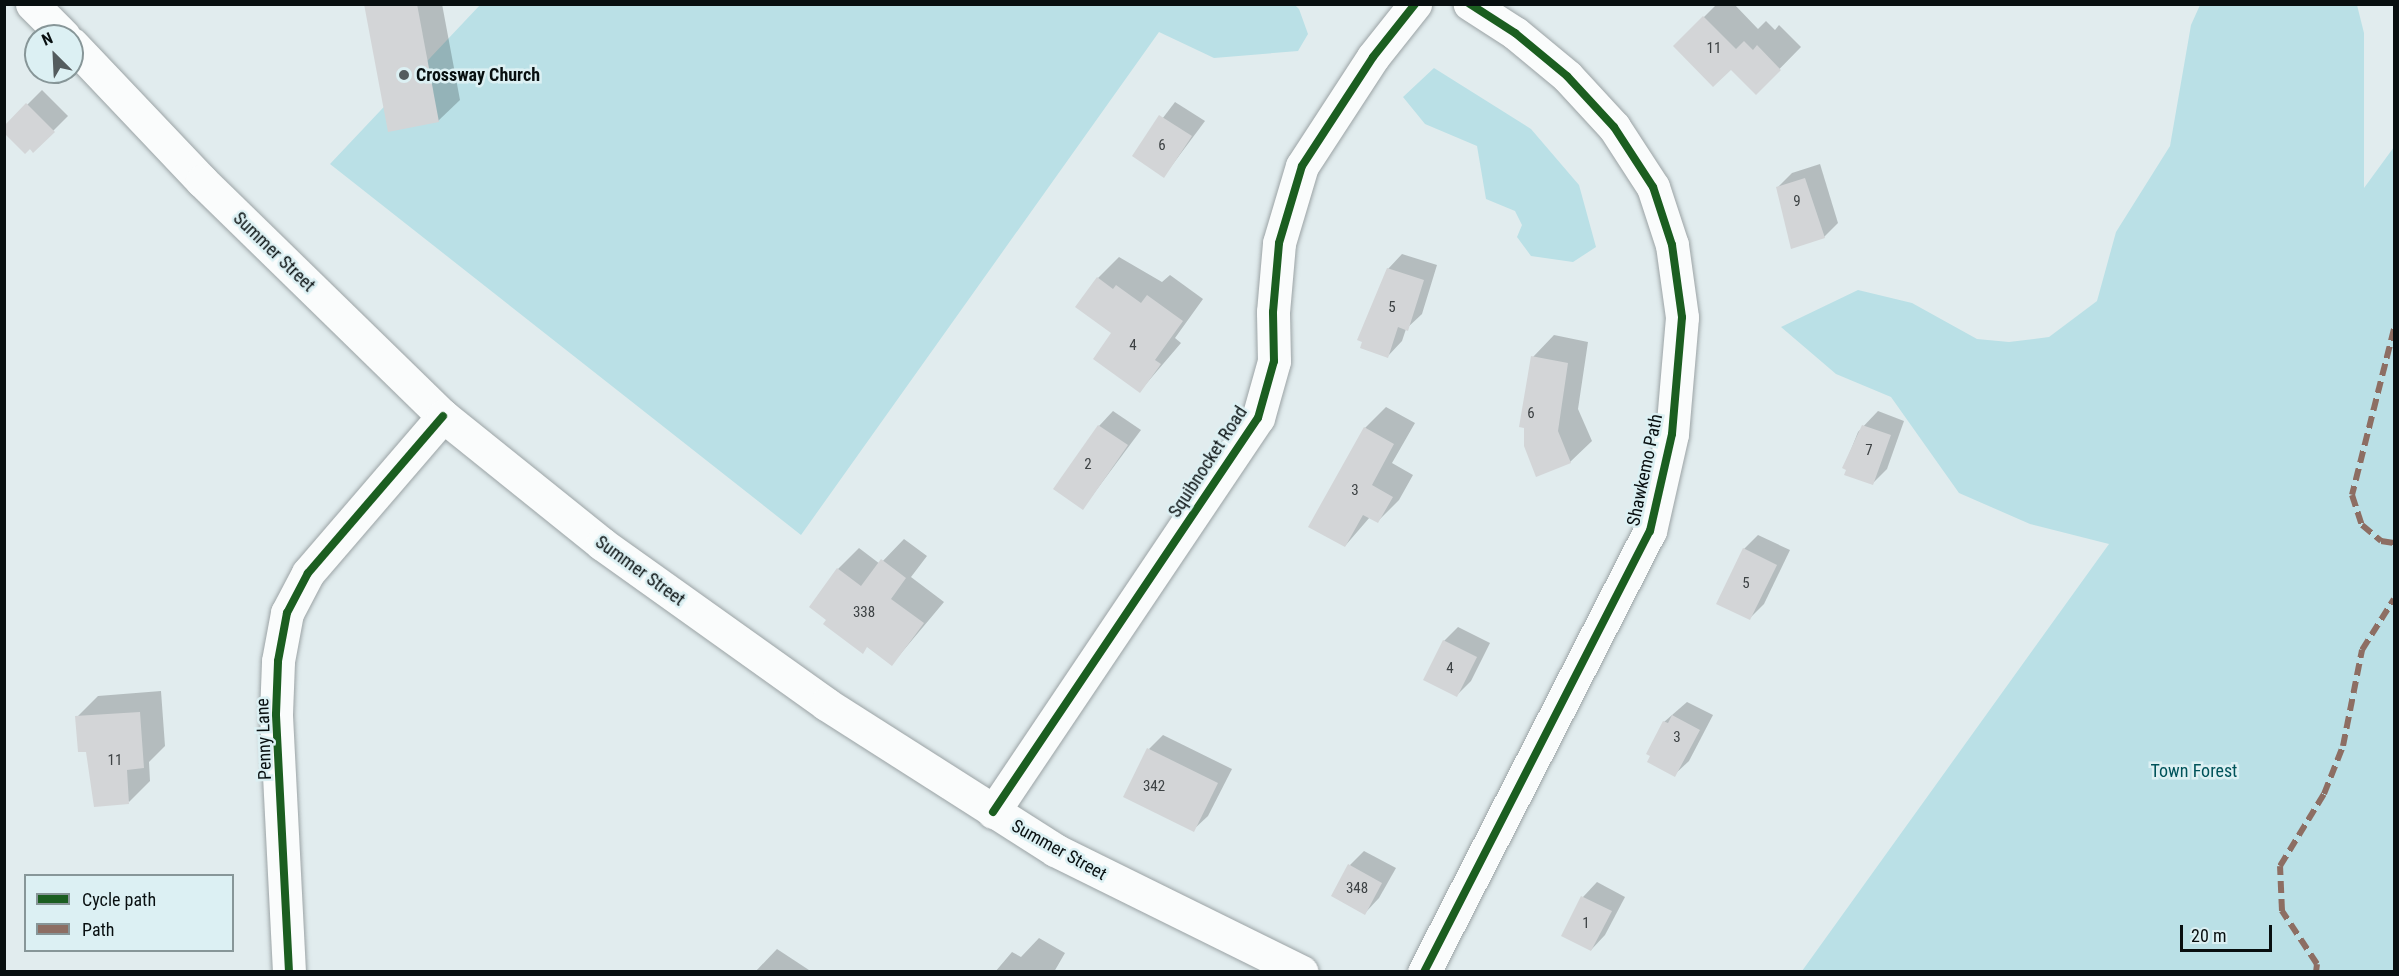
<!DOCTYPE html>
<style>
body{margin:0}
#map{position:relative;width:2399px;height:976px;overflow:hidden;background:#e1ecee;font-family:"Roboto Condensed",sans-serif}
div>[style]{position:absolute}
.green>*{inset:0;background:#bae0e6}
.shadow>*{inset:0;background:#0003}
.building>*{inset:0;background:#d3d5d7}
.roads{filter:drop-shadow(0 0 2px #9ba3a5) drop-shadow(0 0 2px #9ba3a5)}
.minor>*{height:33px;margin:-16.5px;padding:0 16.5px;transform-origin:16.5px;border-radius:16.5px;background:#fafcfc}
.secondary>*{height:33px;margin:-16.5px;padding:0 16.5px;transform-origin:16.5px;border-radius:16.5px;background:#fafcfc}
.quiet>*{height:6px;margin-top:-3px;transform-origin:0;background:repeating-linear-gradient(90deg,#8d6e63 0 12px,transparent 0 18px)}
.cycleway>*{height:8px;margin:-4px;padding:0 4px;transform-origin:4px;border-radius:4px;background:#1b5e20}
.dots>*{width:16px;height:16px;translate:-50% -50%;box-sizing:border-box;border:3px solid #dcf0f3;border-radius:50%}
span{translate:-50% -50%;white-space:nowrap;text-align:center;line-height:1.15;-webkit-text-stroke:5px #dcf0f3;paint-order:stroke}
.number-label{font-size:15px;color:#3d4244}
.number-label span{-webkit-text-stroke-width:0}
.poi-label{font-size:18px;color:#080f10;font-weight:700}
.left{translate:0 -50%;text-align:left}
.street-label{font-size:18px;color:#080f10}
.park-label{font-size:18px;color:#00535a}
.frame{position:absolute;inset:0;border:6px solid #080f10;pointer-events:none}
.legend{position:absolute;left:24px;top:874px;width:210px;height:78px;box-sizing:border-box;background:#dcf0f3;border:2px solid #879698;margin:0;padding:8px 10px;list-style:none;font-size:18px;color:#080f10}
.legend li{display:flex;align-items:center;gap:12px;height:30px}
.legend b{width:30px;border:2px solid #879698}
.north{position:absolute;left:24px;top:24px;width:60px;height:60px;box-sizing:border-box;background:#dcf0f3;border:2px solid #879698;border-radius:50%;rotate:336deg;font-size:16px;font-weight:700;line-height:24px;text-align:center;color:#080f10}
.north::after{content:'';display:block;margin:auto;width:21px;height:27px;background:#545c5e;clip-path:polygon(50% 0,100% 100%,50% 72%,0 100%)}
.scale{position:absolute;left:2180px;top:925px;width:92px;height:27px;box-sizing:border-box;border:3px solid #080f10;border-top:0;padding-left:8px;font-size:18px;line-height:21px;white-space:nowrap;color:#080f10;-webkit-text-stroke:4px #dcf0f3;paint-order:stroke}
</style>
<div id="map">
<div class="green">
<div style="clip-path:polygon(1294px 4px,1299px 9px,1308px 34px,1298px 51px,1214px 58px,1159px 32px,801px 535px,330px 164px,480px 5px)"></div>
<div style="clip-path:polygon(2200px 5px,2357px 5px,2364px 33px,2364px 188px,2394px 147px,2394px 971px,1802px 971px,2109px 544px,2030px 524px,1959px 493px,1891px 397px,1836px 374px,1781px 327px,1858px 290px,1912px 303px,1977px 339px,2009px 342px,2049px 337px,2097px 301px,2116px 232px,2170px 146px,2191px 25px)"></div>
<div style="clip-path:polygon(1434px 68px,1531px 129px,1579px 185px,1596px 247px,1573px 262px,1531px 256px,1517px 237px,1522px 225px,1515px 211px,1486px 199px,1477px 146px,1425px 124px,1403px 97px)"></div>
</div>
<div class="shadow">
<div style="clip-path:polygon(368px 4px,442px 4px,460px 100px,438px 121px)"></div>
<div style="clip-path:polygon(1717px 4px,1734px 4px,1758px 29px,1766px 21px,1775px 30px,1779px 25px,1801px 47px,1756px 93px,1731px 68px,1675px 46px)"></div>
<div style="clip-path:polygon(42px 90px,68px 116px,33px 151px,4px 128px)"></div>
<div style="clip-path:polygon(1175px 102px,1205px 121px,1164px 176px,1134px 156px)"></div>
<div style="clip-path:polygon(1820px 164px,1838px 223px,1824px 237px,1777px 188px,1792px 173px)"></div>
<div style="clip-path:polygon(1402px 254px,1437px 265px,1422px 314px,1406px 329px,1402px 341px,1388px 356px,1364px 341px,1388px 269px)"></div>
<div style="clip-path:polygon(1119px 257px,1162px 282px,1170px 275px,1203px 299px,1175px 338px,1181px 343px,1140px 391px,1113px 333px,1098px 278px)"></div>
<div style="clip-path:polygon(1554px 335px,1588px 342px,1578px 409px,1592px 441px,1570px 462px,1537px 475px,1533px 357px)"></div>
<div style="clip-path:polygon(1386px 407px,1415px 423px,1392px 463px,1413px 475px,1399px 500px,1378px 521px,1370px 517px,1345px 546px,1365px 428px)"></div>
<div style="clip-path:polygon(1113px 411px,1141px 430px,1083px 508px,1099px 426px)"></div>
<div style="clip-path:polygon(1878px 411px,1904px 421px,1887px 469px,1872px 484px,1844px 467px,1858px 432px)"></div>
<div style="clip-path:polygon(1758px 535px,1790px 550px,1764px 604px,1750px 618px,1744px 549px)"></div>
<div style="clip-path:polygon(904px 539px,927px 556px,911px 577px,944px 602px,892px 664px,828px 619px,838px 569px,859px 548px,880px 564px)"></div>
<div style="clip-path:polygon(1458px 627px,1490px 643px,1471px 681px,1457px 695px,1444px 641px)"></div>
<div style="clip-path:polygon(161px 691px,165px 746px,149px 762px,150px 781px,129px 802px,87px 750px,77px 717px,98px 696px)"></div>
<div style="clip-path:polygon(1687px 702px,1713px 715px,1689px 761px,1674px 775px,1664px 722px)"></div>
<div style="clip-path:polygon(1163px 735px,1232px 769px,1208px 816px,1193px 830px,1149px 749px)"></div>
<div style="clip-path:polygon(1364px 851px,1396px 868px,1379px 898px,1365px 913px,1350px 865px)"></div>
<div style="clip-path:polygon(1597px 882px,1625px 897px,1605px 935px,1591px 950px,1563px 935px,1583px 897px)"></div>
<div style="clip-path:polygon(1039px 938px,1065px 953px,1054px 972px,995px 972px,1012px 952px,1021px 957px)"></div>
<div style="clip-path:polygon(777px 949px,812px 972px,755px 972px)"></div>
</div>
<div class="building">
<div style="clip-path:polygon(364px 4px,417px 4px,439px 122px,388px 132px)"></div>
<div style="clip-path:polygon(1703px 16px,1736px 49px,1744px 41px,1753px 50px,1757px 45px,1781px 70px,1756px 95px,1731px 70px,1713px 87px,1673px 46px)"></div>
<div style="clip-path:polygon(26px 103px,55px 132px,33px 153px,30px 149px,25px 154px,4px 133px,4px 126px)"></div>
<div style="clip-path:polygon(1159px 115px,1192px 136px,1164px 178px,1132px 156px)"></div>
<div style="clip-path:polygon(1805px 178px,1825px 238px,1791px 249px,1776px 187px)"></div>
<div style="clip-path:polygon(1387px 268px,1424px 280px,1408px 331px,1398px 327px,1388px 358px,1360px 348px,1362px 342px,1357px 340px)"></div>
<div style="clip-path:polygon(1097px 277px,1113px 289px,1116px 285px,1141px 303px,1147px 295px,1183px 321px,1155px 360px,1161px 364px,1140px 393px,1093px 359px,1111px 333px,1075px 307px)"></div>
<div style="clip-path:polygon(1531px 356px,1568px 363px,1558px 431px,1571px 463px,1536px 477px,1524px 446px,1524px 428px,1519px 427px)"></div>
<div style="clip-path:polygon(1098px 425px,1128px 445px,1083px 510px,1053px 489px)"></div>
<div style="clip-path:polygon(1862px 425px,1891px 435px,1873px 485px,1844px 475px,1846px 470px,1842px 468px)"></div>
<div style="clip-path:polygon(1364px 427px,1394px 444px,1372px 485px,1393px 497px,1378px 523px,1363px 515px,1345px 547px,1308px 527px)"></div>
<div style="clip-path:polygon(1743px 548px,1777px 565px,1750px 620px,1716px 604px)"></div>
<div style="clip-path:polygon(881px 559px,906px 578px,891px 599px,924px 623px,892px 666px,867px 647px,863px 654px,823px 624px,826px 620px,809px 607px,837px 568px,861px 586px)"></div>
<div style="clip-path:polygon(1443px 640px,1477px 657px,1457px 697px,1423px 680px)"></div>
<div style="clip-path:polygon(140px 712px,144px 768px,127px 770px,129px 804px,94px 807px,86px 752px,78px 752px,75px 716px)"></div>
<div style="clip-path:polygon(1672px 715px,1700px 730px,1675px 777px,1647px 762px,1650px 756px,1646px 754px,1663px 721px,1668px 723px)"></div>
<div style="clip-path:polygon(1147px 748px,1218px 783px,1194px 832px,1123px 797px)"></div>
<div style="clip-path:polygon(1348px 864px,1382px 883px,1365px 915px,1331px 896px)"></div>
<div style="clip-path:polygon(1581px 896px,1612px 911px,1591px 951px,1561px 936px)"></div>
</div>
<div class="roads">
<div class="minor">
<div style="left:993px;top:812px;width:475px;rotate:-56.1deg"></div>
<div style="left:1258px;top:418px;width:59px;rotate:-74.3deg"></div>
<div style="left:1274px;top:361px;width:49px;rotate:-91.2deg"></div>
<div style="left:1273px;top:312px;width:69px;rotate:-85deg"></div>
<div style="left:1279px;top:243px;width:80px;rotate:-73.4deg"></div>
<div style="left:1302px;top:166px;width:130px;rotate:-56.9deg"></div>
<div style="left:1373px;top:57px;width:68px;rotate:-51.6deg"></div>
<div style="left:289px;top:972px;width:258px;rotate:-92.9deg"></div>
<div style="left:276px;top:714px;width:53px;rotate:-87.8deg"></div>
<div style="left:278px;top:661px;width:49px;rotate:-79.4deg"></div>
<div style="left:287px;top:613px;width:45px;rotate:-62.3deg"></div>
<div style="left:308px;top:573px;width:207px;rotate:-49.3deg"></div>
<div style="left:1424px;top:972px;width:496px;rotate:-62.9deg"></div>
<div style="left:1650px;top:531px;width:99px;rotate:-77.2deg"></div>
<div style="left:1672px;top:434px;width:117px;rotate:-85.1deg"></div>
<div style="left:1682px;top:317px;width:73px;rotate:-97.9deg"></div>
<div style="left:1672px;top:245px;width:61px;rotate:-108.1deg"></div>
<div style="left:1653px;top:187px;width:72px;rotate:-123deg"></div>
<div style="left:1614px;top:127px;width:69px;rotate:-132.7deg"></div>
<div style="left:1567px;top:76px;width:67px;rotate:-140.4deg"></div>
<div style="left:1515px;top:33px;width:54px;rotate:-147.2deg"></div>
</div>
<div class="secondary">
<div style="left:32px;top:4px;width:45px;rotate:45deg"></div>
<div style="left:72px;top:44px;width:189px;rotate:46.5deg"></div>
<div style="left:202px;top:181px;width:337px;rotate:44.3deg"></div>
<div style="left:443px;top:416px;width:204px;rotate:38.8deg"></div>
<div style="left:602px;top:544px;width:275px;rotate:35.5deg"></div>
<div style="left:826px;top:704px;width:272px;rotate:32.5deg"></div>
<div style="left:1055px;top:850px;width:275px;rotate:26.3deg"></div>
</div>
</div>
<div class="quiet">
<div style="left:2394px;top:329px;width:171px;rotate:104.2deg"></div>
<div style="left:2352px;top:495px;width:32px;rotate:72deg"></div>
<div style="left:2362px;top:525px;width:25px;rotate:40deg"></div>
<div style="left:2381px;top:541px;width:13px;rotate:9deg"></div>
<div style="left:2316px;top:972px;width:8px;rotate:-83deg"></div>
<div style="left:2317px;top:964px;width:64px;rotate:-123.4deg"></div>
<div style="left:2282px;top:911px;width:45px;rotate:-92.5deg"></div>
<div style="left:2280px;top:866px;width:84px;rotate:-58.6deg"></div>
<div style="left:2324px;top:794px;width:52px;rotate:-68.4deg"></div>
<div style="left:2343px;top:746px;width:98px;rotate:-78.8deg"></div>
<div style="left:2362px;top:650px;width:60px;rotate:-57.9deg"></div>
</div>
<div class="cycleway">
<div style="left:993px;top:812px;width:475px;rotate:-56.1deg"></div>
<div style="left:1258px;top:418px;width:59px;rotate:-74.3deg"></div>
<div style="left:1274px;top:361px;width:49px;rotate:-91.2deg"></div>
<div style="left:1273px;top:312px;width:69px;rotate:-85deg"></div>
<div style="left:1279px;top:243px;width:80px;rotate:-73.4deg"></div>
<div style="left:1302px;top:166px;width:130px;rotate:-56.9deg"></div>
<div style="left:1373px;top:57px;width:68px;rotate:-51.6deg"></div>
<div style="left:289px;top:972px;width:258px;rotate:-92.9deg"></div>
<div style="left:276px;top:714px;width:53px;rotate:-87.8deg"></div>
<div style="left:278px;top:661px;width:49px;rotate:-79.4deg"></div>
<div style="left:287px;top:613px;width:45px;rotate:-62.3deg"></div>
<div style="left:308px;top:573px;width:207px;rotate:-49.3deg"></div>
<div style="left:1424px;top:972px;width:496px;rotate:-62.9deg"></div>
<div style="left:1650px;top:531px;width:99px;rotate:-77.2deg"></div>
<div style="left:1672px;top:434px;width:117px;rotate:-85.1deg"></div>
<div style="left:1682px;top:317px;width:73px;rotate:-97.9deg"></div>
<div style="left:1672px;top:245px;width:61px;rotate:-108.1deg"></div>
<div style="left:1653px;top:187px;width:72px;rotate:-123deg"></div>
<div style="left:1614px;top:127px;width:69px;rotate:-132.7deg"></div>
<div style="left:1567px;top:76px;width:67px;rotate:-140.4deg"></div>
<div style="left:1515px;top:33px;width:54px;rotate:-147.2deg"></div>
</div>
<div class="dots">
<div style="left:404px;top:75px;background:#545c5e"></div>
</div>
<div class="number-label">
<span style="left:1714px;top:49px">11</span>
<span style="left:1162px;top:146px">6</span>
<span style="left:1797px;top:202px">9</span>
<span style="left:1392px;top:308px">5</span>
<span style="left:1133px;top:346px">4</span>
<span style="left:1531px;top:414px">6</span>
<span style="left:1869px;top:451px">7</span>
<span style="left:1088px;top:465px">2</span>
<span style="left:1355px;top:491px">3</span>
<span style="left:1746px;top:584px">5</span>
<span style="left:864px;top:613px">338</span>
<span style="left:1450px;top:669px">4</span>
<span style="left:1677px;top:738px">3</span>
<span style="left:115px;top:761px">11</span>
<span style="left:1154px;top:787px">342</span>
<span style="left:1357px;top:889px">348</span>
<span style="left:1586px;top:924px">1</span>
</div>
<div class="poi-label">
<span class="left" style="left:416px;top:75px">Crossway Church</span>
</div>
<div class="street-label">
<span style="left:274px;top:252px;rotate:44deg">Summer Street</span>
<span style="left:1208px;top:462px;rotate:-57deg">Squibnocket Road</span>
<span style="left:1645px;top:470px;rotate:-78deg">Shawkemo Path</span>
<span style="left:640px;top:571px;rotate:36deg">Summer Street</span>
<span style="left:264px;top:739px;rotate:-92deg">Penny Lane</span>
<span style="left:1059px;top:850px;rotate:29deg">Summer Street</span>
</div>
<div class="park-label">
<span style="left:2194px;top:771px">Town Forest</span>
</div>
<div class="frame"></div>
<ul class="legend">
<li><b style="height:8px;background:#1b5e20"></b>Cycle path</li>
<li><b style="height:8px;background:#8d6e63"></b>Path</li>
</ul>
<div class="north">N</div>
<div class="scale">20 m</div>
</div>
